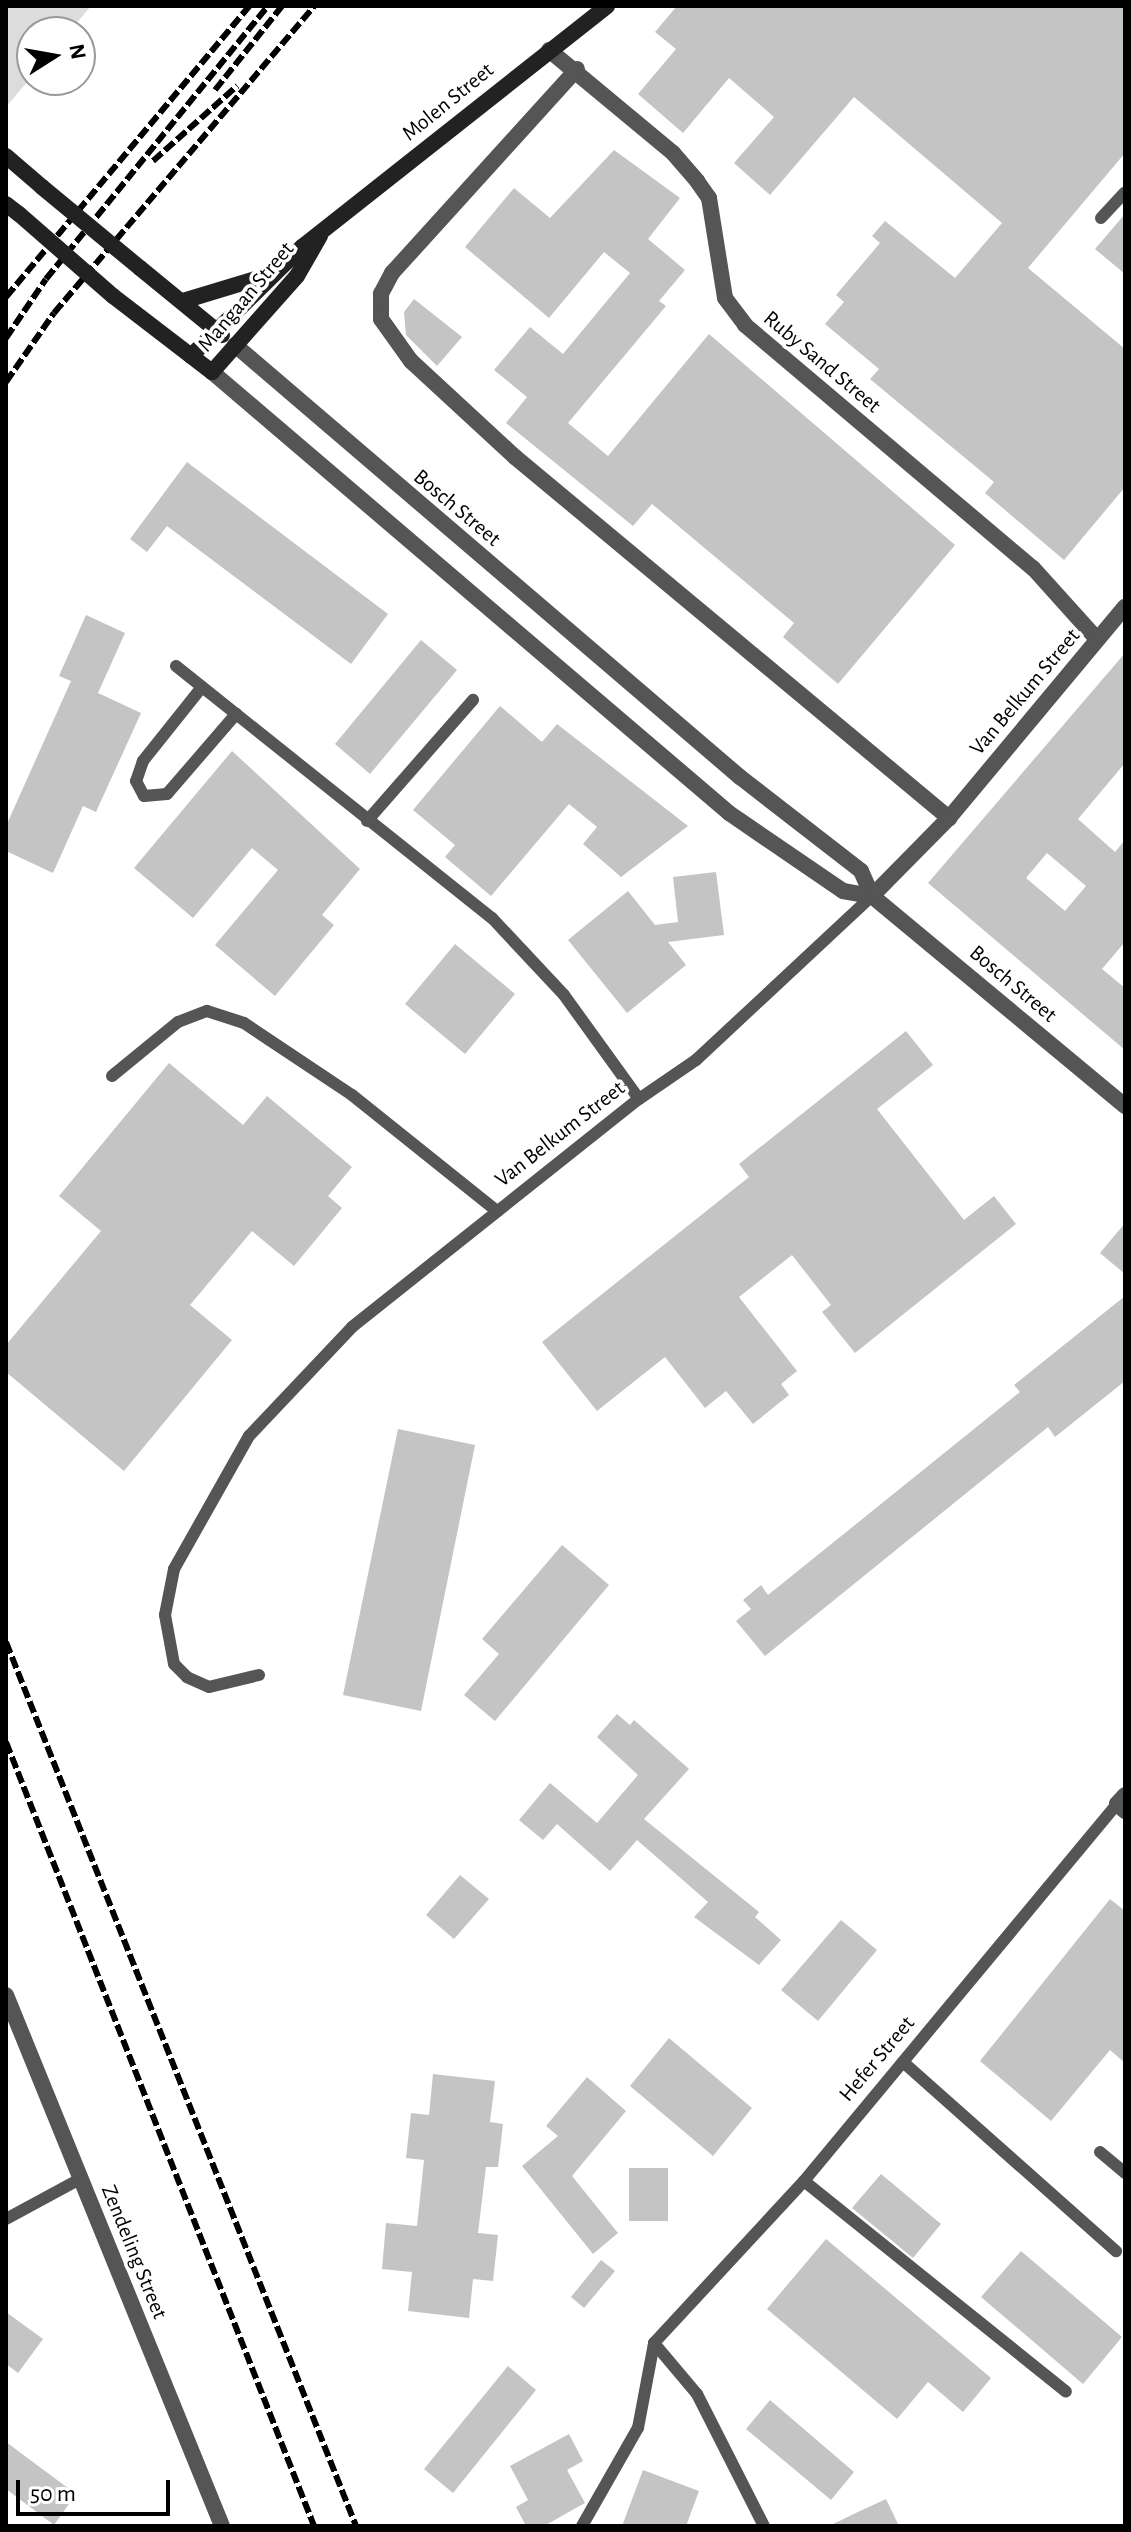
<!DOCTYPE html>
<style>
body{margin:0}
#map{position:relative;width:1131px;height:2532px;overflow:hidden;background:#fff;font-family:"Alegreya Sans",sans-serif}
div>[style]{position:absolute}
.green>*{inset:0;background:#dcdcdc}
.building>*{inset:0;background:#c4c4c4}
.lane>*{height:12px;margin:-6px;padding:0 6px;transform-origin:6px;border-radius:6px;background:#555}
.street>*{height:16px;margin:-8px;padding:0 8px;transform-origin:8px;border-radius:8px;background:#555}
.secondary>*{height:16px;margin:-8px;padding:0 8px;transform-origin:8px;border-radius:8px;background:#222}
.rail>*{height:6px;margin-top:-3px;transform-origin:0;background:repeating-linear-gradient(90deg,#000 0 12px,transparent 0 16px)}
.secondary-bridge>*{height:16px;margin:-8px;padding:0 8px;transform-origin:8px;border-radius:8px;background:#222}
span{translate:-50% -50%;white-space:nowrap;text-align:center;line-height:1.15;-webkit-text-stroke:7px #fff;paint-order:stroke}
.street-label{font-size:22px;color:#000}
.frame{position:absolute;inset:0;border:8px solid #000;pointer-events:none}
.north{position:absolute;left:16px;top:16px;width:80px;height:80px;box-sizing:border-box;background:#fff;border:2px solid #999;border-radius:50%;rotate:79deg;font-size:22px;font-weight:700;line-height:32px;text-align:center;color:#000}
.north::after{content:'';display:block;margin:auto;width:28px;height:36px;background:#000;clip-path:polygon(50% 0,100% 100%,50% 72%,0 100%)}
.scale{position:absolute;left:16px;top:2480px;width:154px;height:36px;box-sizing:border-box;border:4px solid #000;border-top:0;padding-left:10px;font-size:24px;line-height:28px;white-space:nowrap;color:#000;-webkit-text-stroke:6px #fff;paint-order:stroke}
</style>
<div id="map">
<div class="green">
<div style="clip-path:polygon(6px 6px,91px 6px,69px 32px,32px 32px,32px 76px,6px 107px)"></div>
</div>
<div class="building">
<div style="clip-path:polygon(677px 6px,1125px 6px,1125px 153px,1028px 268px,1125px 349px,1125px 487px,1064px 560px,985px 493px,994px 482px,870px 379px,879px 369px,825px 324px,844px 302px,836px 295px,880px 243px,872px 236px,885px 221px,955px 278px,1002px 223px,854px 97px,770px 195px,734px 163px,774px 117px,729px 78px,683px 133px,638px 94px,676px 49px,655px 32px)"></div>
<div style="clip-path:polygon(614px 150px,680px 198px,648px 239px,685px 270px,659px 301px,666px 306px,568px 423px,608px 456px,709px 334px,955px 545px,838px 684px,783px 637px,794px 623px,652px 504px,633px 526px,506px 423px,527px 397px,494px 370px,530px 327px,563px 354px,630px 273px,604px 252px,549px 318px,465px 247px,514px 188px,550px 218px)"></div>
<div style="clip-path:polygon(1125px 214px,1125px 274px,1095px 249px)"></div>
<div style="clip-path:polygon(414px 299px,462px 337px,437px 366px,406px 335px,404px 312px)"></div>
<div style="clip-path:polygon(187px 462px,388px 614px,351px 664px,167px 526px,147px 552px,130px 539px)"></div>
<div style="clip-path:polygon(86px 615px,125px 633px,98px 693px,141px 713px,96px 812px,83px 806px,53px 873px,6px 851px,6px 826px,71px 681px,59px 676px)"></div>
<div style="clip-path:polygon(421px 640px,457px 670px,370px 774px,335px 744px)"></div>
<div style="clip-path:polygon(evenodd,1125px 653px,1125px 763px,1078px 819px,1115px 852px,1125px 840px,1125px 942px,1102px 969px,1125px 988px,1125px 1050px,928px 883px,1125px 653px,1047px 853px,1086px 886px,1065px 911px,1026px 878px,1047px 853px)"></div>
<div style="clip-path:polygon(500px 706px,542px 742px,557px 724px,688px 826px,621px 877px,583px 844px,597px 827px,569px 804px,491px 896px,445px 857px,455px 845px,413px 810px)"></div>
<div style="clip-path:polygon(232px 751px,360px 869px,322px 915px,334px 925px,275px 996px,215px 945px,278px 870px,252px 848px,193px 918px,134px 868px)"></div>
<div style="clip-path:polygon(716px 872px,724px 935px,668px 942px,686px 965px,627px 1013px,568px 940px,628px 891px,655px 925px,678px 922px,673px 877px)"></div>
<div style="clip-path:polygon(455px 944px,515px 994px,465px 1054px,405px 1004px)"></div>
<div style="clip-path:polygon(906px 1031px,933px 1065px,877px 1109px,964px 1220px,994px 1196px,1016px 1224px,855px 1353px,822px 1312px,831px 1305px,792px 1255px,739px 1297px,797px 1371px,781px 1384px,789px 1395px,753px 1424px,726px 1391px,705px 1408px,665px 1357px,597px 1411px,542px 1342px,749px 1177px,739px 1164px)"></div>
<div style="clip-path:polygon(169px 1063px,243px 1125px,267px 1096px,352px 1167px,328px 1196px,342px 1208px,294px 1266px,252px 1231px,190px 1305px,232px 1340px,124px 1471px,6px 1372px,6px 1345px,101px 1231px,59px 1196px)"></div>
<div style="clip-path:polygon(1125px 1223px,1125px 1274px,1100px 1253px)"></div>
<div style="clip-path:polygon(1125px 1296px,1125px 1381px,1055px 1437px,1048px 1427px,765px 1656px,736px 1621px,751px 1609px,743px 1600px,761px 1585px,768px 1595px,1020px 1392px,1014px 1385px)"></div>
<div style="clip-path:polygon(398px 1429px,475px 1445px,421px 1711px,343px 1695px)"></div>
<div style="clip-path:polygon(562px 1545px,609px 1585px,495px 1721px,464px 1695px,499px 1654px,482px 1639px)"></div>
<div style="clip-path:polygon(617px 1714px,630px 1725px,634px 1720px,689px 1769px,644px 1819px,759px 1912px,755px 1917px,781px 1940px,759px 1965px,694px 1917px,708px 1902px,637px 1840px,610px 1871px,557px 1824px,543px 1840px,519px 1820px,550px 1783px,597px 1823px,638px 1775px,597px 1737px)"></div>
<div style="clip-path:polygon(460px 1875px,489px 1899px,454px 1939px,426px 1915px)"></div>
<div style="clip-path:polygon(1110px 1899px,1125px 1911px,1125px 2063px,1110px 2050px,1051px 2121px,980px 2061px)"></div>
<div style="clip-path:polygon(841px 1920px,877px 1950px,818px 2021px,781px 1990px)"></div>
<div style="clip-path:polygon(669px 2038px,752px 2108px,713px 2156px,630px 2086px)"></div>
<div style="clip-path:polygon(433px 2074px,495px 2081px,490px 2122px,503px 2124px,498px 2167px,486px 2167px,478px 2233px,498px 2235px,493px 2281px,473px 2279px,469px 2318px,408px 2311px,412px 2272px,382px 2269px,386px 2223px,417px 2226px,424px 2160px,406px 2158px,411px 2113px,429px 2115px)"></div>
<div style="clip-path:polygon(587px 2077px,626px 2111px,572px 2176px,618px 2233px,593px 2254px,522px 2166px,558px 2136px,546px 2126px)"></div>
<div style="clip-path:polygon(629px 2168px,668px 2168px,668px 2221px,629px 2221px)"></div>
<div style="clip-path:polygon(881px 2174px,941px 2224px,913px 2258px,852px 2208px)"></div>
<div style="clip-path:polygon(826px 2239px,991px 2378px,963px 2412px,928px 2382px,897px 2419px,767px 2309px)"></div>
<div style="clip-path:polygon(1021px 2251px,1122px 2337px,1083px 2384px,981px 2297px)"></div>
<div style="clip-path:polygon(601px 2260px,615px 2271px,584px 2308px,571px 2297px)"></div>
<div style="clip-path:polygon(6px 2312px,43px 2339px,18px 2373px,6px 2364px)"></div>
<div style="clip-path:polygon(508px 2366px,536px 2390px,453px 2493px,424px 2469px)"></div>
<div style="clip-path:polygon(770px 2400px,854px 2472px,831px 2500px,746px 2429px)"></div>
<div style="clip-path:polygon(569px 2434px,583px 2461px,567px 2470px,585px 2503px,544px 2526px,526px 2526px,516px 2507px,528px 2500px,510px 2466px)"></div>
<div style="clip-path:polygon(6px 2442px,76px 2494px,54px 2525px,6px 2489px)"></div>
<div style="clip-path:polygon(643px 2470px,699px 2491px,686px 2526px,622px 2526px)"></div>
<div style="clip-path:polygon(886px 2499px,899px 2526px,829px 2526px,860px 2511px)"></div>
</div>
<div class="lane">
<div style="left:1101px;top:218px;width:35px;rotate:-47deg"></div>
<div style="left:176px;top:666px;width:404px;rotate:38.6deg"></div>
<div style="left:492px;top:918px;width:105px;rotate:46.9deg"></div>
<div style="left:564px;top:995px;width:128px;rotate:54.2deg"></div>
<div style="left:202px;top:687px;width:95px;rotate:128.6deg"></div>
<div style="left:143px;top:761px;width:21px;rotate:109deg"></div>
<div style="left:136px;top:781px;width:17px;rotate:62deg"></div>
<div style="left:144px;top:796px;width:23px;rotate:-5deg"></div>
<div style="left:167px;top:794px;width:106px;rotate:-49.2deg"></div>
<div style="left:367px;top:821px;width:161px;rotate:-48.8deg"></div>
<div style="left:112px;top:1076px;width:85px;rotate:-39.3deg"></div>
<div style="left:178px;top:1022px;width:31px;rotate:-21deg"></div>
<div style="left:207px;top:1011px;width:39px;rotate:18deg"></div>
<div style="left:244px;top:1023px;width:130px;rotate:33.7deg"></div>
<div style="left:352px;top:1095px;width:186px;rotate:38.7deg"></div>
<div style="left:259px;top:1675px;width:51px;rotate:166.5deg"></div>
<div style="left:209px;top:1687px;width:24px;rotate:-156deg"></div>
<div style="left:187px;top:1677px;width:18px;rotate:-135deg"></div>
<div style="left:174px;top:1664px;width:50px;rotate:-100.4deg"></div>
<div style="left:165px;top:1615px;width:47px;rotate:-78.9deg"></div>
<div style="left:174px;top:1569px;width:153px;rotate:-60.6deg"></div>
<div style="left:249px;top:1436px;width:150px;rotate:-46.6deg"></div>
<div style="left:352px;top:1327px;width:367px;rotate:-38.5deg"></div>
<div style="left:639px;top:1099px;width:69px;rotate:-34.4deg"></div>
<div style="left:696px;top:1060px;width:241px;rotate:-43deg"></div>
<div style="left:903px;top:2062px;width:285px;rotate:41.6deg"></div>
<div style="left:1100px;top:2152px;width:33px;rotate:40deg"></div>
<div style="left:804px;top:2181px;width:336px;rotate:38.8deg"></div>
<div style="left:6px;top:2219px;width:84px;rotate:-28.4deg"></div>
<div style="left:654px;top:2343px;width:221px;rotate:-47.2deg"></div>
<div style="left:804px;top:2181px;width:490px;rotate:-50.3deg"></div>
<div style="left:654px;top:2343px;width:67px;rotate:49.9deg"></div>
<div style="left:697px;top:2394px;width:148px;rotate:63.1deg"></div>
<div style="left:582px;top:2526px;width:113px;rotate:-60.3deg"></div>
<div style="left:638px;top:2428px;width:86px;rotate:-79.3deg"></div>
</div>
<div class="street">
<div style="left:549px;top:50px;width:161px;rotate:39.7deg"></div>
<div style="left:673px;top:153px;width:37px;rotate:49deg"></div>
<div style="left:697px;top:181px;width:21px;rotate:55deg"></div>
<div style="left:709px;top:198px;width:101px;rotate:80.9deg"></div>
<div style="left:725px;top:298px;width:34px;rotate:53deg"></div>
<div style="left:745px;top:325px;width:377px;rotate:40.2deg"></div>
<div style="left:1033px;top:568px;width:96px;rotate:48deg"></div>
<div style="left:577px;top:69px;width:275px;rotate:132.2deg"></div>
<div style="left:392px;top:273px;width:24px;rotate:118deg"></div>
<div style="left:381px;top:294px;width:25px;rotate:90deg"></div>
<div style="left:381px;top:319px;width:52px;rotate:54.5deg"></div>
<div style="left:411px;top:361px;width:142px;rotate:42.7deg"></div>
<div style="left:515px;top:457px;width:565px;rotate:39.75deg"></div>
<div style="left:235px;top:345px;width:665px;rotate:40.55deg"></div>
<div style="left:740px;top:777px;width:153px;rotate:37.8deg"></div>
<div style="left:861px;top:871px;width:27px;rotate:66deg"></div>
<div style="left:872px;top:896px;width:329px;rotate:39.7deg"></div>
<div style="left:212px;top:372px;width:680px;rotate:40.46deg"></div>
<div style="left:729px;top:813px;width:138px;rotate:34.4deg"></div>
<div style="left:843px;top:891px;width:29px;rotate:10deg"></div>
<div style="left:872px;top:896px;width:110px;rotate:-45.4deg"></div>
<div style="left:949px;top:818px;width:275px;rotate:-50.2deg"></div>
<div style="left:1125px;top:1795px;width:12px;rotate:132deg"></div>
<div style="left:1117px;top:1804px;width:11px;rotate:41deg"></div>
<div style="left:6px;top:1995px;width:573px;rotate:67.86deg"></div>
</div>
<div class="secondary">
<div style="left:6px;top:156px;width:48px;rotate:40.7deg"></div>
<div style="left:6px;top:204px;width:16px;rotate:38deg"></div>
<div style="left:140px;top:268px;width:106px;rotate:39.3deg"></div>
<div style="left:113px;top:296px;width:125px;rotate:37.5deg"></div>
<div style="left:212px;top:372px;width:128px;rotate:-48.5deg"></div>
<div style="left:297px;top:276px;width:46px;rotate:-60.1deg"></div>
<div style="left:183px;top:301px;width:90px;rotate:-16.8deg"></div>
<div style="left:191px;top:356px;width:156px;rotate:-44.5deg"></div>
<div style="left:302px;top:247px;width:389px;rotate:-38.3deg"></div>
</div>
<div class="rail">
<div style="left:215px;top:90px;width:107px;rotate:-51.4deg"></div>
<div style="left:153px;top:161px;width:113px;rotate:-41.8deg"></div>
<div style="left:6px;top:297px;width:379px;rotate:-50.1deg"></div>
<div style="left:6px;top:338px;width:71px;rotate:-55.9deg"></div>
<div style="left:46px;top:279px;width:352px;rotate:-50.9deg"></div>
<div style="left:6px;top:382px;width:84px;rotate:-55.2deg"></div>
<div style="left:54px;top:313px;width:402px;rotate:-49.7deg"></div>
<div style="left:6px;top:1642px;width:951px;rotate:68.4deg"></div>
<div style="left:6px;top:1742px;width:842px;rotate:68.55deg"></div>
</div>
<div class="secondary-bridge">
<div style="left:42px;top:187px;width:127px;rotate:39.6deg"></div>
<div style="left:19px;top:214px;width:125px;rotate:41.1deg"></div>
</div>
<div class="street-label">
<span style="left:448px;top:102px;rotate:-39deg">Molen Street</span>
<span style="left:246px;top:297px;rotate:-50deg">Mangaan Street</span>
<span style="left:822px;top:362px;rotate:40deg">Ruby Sand Street</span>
<span style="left:457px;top:508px;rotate:40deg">Bosch Street</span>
<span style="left:1025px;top:692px;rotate:-50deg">Van Belkum Street</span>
<span style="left:1013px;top:984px;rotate:40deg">Bosch Street</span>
<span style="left:560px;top:1134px;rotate:-38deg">Van Belkum Street</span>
<span style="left:877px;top:2059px;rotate:-50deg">Hefer Street</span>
<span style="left:134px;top:2252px;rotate:68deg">Zendeling Street</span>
</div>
<div class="frame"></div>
<div class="north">N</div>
<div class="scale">50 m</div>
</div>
